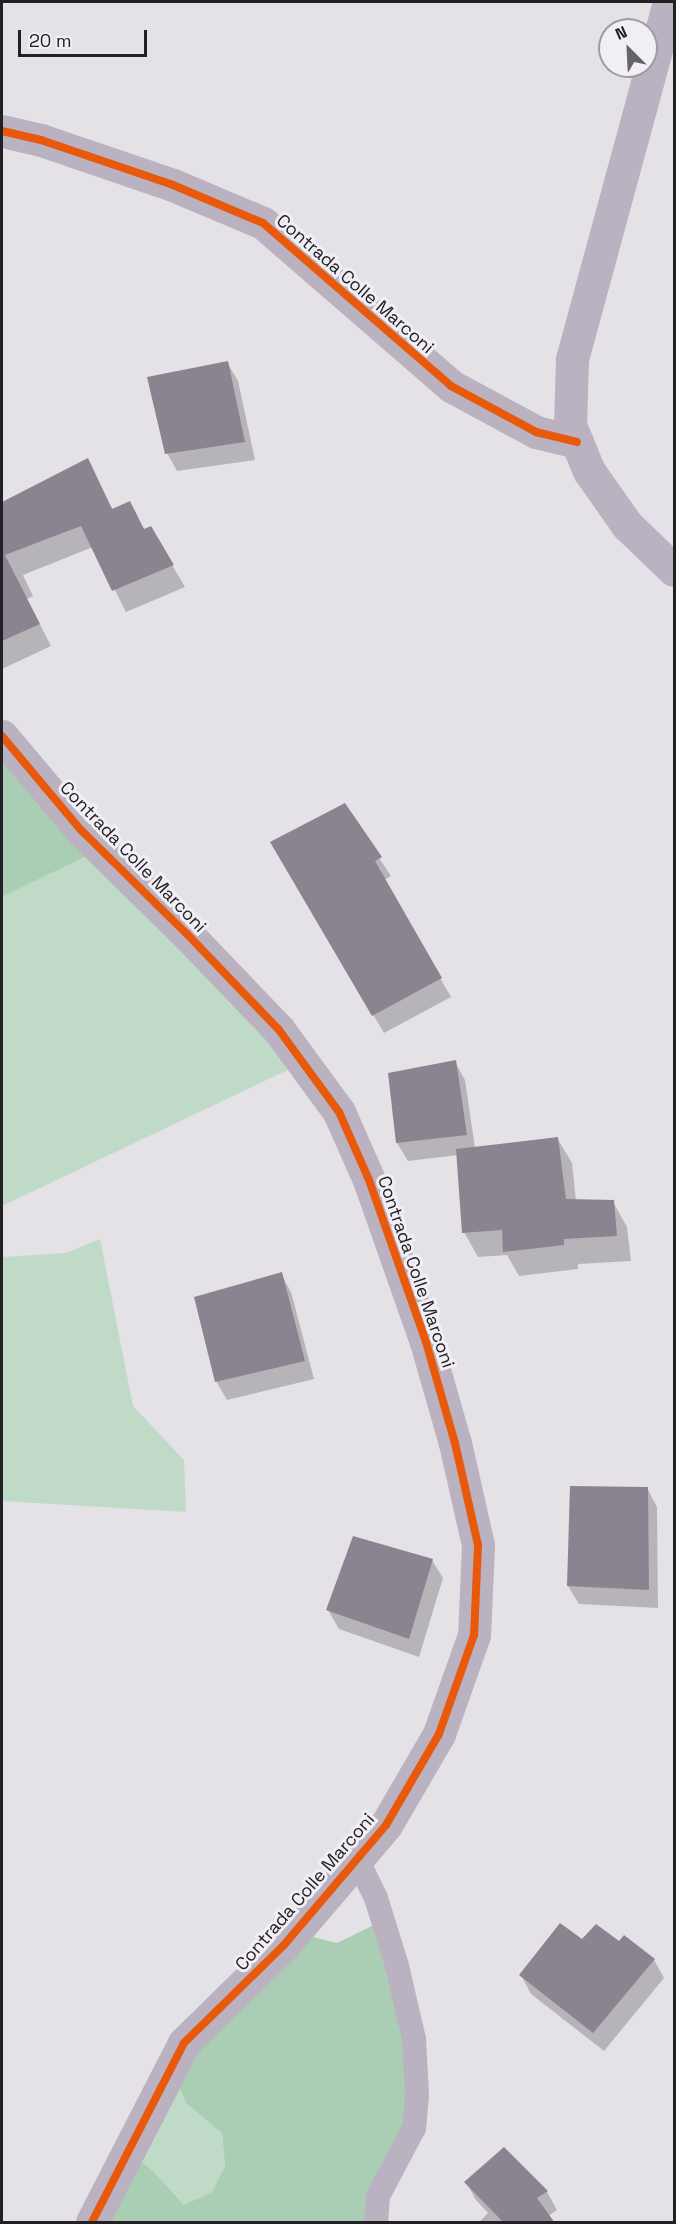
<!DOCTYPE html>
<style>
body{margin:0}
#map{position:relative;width:676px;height:2224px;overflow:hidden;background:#e4e2e6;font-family:"Space Grotesk",sans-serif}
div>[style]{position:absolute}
.green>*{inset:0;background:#bfdac6}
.forest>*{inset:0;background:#aaceb4}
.shadow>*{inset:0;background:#0003}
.building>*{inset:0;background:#8b8490}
.lane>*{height:24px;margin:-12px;padding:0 12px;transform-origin:12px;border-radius:12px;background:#bab2c0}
.street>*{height:33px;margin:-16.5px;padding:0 16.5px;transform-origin:16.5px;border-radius:16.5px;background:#bab2c0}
.cycleway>*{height:8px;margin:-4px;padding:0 4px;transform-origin:4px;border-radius:4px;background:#e8590c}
span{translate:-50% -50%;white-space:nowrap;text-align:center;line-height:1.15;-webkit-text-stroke:6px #f2eef5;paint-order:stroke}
.street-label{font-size:18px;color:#222022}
.frame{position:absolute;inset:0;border:3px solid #222022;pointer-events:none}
.north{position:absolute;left:598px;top:18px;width:60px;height:60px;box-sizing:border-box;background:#f2eef5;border:2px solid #9f9ca1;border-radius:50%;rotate:336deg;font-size:16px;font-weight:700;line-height:24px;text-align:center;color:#222022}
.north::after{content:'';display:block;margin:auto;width:21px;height:27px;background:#666467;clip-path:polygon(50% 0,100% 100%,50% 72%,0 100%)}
.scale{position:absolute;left:18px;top:30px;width:129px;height:27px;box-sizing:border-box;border:3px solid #222022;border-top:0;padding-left:8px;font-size:18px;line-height:21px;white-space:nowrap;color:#222022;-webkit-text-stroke:4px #f2eef5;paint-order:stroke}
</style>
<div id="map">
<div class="green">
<div style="clip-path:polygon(95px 852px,294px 1067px,2px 1206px,2px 897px)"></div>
<div style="clip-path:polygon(100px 1239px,133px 1406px,184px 1460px,186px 1512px,2px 1501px,2px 1257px,66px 1253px)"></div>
<div style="clip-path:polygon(176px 2079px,186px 2103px,222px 2133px,225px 2166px,212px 2193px,184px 2205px,153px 2171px,138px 2159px)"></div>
</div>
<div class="forest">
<div style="clip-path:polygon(2px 743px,95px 852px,2px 897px)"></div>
<div style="clip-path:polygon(374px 1925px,426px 2075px,378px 2222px,107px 2222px,138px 2159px,153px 2171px,184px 2205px,212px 2192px,225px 2166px,222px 2133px,186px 2103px,176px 2079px,202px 2036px,305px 1935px,337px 1943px)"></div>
</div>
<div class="shadow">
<div style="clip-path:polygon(227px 362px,238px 381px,255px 460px,177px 471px,167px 453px)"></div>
<div style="clip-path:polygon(87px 460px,113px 510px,144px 530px,150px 528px,185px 587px,126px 612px,93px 547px,23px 575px,33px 596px,27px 599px,51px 646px,2px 669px,2px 503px)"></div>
<div style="clip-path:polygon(344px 805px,391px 876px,384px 880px,451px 997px,384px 1033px,272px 843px)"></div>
<div style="clip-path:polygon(455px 1062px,465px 1080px,475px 1148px,557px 1138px,572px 1163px,576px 1201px,613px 1202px,627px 1227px,631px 1261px,578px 1264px,578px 1269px,519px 1276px,507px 1255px,478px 1257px,464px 1232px,458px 1155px,408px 1161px,397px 1143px,389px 1074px)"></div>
<div style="clip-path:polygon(281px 1274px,291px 1292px,314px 1379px,227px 1400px,216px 1381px)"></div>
<div style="clip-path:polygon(647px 1488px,657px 1507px,658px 1608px,579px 1604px,568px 1586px)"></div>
<div style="clip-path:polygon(432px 1560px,443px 1578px,419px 1657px,339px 1629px,328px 1610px)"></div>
<div style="clip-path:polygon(582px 1941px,619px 1943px,654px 1960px,664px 1978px,604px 2051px,531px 1994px,521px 1975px)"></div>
<div style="clip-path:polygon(466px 2182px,547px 2192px,557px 2210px,548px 2216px,553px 2222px,479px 2222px,488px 2213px,476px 2200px)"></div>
</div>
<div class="building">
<div style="clip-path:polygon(228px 361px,245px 442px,165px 454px,147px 377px)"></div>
<div style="clip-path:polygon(88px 458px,112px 509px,130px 501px,144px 529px,151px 526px,174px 565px,112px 591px,81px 526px,5px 555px,40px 624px,2px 641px,2px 502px)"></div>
<div style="clip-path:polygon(345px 803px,382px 857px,375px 861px,442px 978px,372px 1016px,270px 842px)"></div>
<div style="clip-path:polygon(456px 1060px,467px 1135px,396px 1143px,388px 1073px)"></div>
<div style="clip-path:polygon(558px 1137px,566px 1199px,614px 1200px,617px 1236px,564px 1239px,564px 1245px,503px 1252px,502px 1230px,462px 1233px,456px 1149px)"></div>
<div style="clip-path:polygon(282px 1272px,305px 1361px,215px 1382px,194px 1297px)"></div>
<div style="clip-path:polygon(570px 1486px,648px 1487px,649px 1590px,567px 1586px)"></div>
<div style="clip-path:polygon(353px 1536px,433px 1559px,409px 1639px,326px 1610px)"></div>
<div style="clip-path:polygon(560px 1923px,582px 1939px,596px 1924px,619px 1941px,624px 1935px,655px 1959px,593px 2033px,519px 1975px)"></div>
<div style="clip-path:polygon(504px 2147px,548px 2191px,537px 2198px,555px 2223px,504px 2223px,464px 2182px)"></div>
</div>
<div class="lane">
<div style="left:357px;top:1859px;width:43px;rotate:64deg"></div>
<div style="left:376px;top:1898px;width:71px;rotate:72.8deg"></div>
<div style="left:397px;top:1966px;width:75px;rotate:76.9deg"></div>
<div style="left:414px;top:2039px;width:56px;rotate:86.9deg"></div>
<div style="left:417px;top:2095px;width:33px;rotate:95deg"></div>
<div style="left:414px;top:2128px;width:77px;rotate:117.9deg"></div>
<div style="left:378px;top:2196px;width:26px;rotate:94deg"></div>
</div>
<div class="street">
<div style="left:669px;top:2px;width:370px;rotate:105.2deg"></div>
<div style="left:572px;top:359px;width:66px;rotate:91.7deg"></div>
<div style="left:570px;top:425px;width:50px;rotate:67.6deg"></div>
<div style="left:589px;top:471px;width:66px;rotate:54.9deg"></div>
<div style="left:627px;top:525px;width:65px;rotate:43.8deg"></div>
<div style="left:2px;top:131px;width:40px;rotate:13deg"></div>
<div style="left:41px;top:140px;width:139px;rotate:18.8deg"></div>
<div style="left:173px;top:185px;width:98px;rotate:22.9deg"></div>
<div style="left:263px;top:223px;width:249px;rotate:40.9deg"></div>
<div style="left:451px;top:386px;width:97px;rotate:28.4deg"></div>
<div style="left:536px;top:432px;width:42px;rotate:13.7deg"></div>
<div style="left:2px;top:736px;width:123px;rotate:50deg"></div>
<div style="left:81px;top:830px;width:148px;rotate:44.5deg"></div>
<div style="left:187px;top:934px;width:133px;rotate:46.2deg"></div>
<div style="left:279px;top:1030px;width:102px;rotate:53.8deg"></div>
<div style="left:339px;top:1112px;width:74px;rotate:66.2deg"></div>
<div style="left:369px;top:1180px;width:172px;rotate:70.6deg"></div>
<div style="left:426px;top:1342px;width:105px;rotate:74deg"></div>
<div style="left:455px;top:1443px;width:105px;rotate:77.3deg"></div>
<div style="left:478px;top:1545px;width:90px;rotate:92.5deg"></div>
<div style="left:474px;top:1635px;width:105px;rotate:109.5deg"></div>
<div style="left:439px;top:1734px;width:105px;rotate:120.2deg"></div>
<div style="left:386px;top:1825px;width:157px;rotate:130.4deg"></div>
<div style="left:284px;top:1945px;width:140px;rotate:135.6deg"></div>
<div style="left:184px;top:2043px;width:201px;rotate:117.2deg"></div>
</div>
<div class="cycleway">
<div style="left:2px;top:131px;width:40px;rotate:13deg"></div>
<div style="left:41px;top:140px;width:139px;rotate:18.8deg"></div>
<div style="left:173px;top:185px;width:98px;rotate:22.9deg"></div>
<div style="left:263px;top:223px;width:249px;rotate:40.9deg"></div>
<div style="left:451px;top:386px;width:97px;rotate:28.4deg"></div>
<div style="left:536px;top:432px;width:42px;rotate:13.7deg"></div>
<div style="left:2px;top:736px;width:123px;rotate:50deg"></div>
<div style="left:81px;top:830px;width:148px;rotate:44.5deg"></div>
<div style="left:187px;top:934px;width:133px;rotate:46.2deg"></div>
<div style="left:279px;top:1030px;width:102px;rotate:53.8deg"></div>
<div style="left:339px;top:1112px;width:74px;rotate:66.2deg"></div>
<div style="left:369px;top:1180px;width:172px;rotate:70.6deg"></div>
<div style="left:426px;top:1342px;width:105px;rotate:74deg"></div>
<div style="left:455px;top:1443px;width:105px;rotate:77.3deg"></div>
<div style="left:478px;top:1545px;width:90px;rotate:92.5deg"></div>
<div style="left:474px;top:1635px;width:105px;rotate:109.5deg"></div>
<div style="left:439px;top:1734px;width:105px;rotate:120.2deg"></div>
<div style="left:386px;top:1825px;width:157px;rotate:130.4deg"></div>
<div style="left:284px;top:1945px;width:140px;rotate:135.6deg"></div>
<div style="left:184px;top:2043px;width:201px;rotate:117.2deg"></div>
</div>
<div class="street-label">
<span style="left:355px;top:284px;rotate:41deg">Contrada Colle Marconi</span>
<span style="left:133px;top:857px;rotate:46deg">Contrada Colle Marconi</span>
<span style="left:416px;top:1272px;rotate:71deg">Contrada Colle Marconi</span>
<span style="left:305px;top:1892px;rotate:-49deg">Contrada Colle Marconi</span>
</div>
<div class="frame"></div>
<div class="north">N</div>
<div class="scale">20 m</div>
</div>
